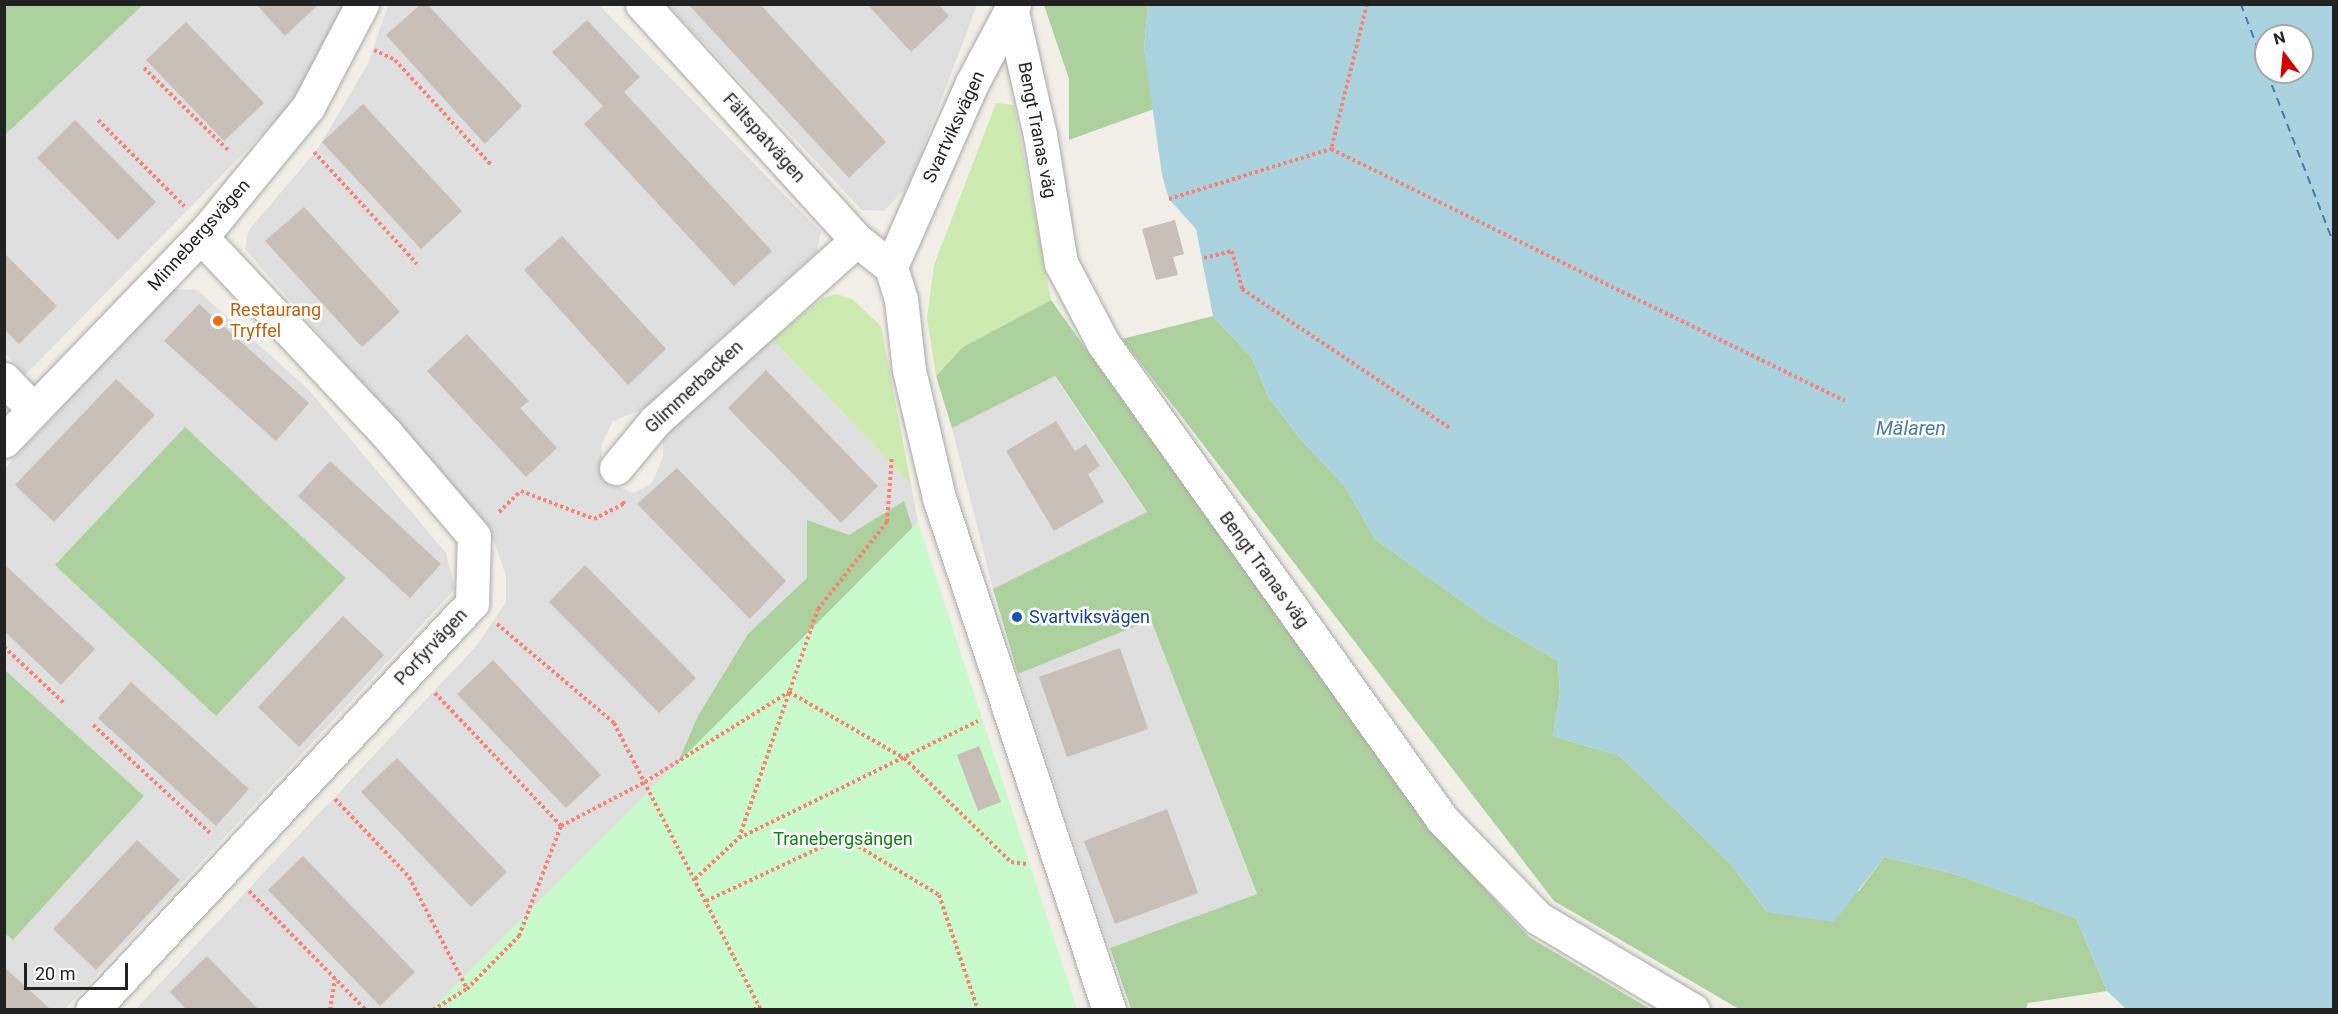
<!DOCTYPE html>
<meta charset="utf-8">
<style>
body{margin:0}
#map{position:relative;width:2338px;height:1014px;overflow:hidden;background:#f2efe9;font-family:Roboto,sans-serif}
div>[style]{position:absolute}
.residential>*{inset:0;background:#e0dfdf}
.grass>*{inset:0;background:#cdebb0}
.forest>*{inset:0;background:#add19e}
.park>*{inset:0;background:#c8facc}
.water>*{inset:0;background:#aad3df}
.ferry>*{height:1.5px;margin-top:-0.75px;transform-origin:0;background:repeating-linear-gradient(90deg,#4a7aab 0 8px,transparent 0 14px)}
.building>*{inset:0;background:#c7bfb8}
.path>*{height:4px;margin-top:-2px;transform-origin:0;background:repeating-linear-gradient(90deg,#fa8072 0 3px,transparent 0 6px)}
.roads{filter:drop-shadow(0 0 2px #a9a9a9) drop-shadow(0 0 2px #a9a9a9)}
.street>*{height:33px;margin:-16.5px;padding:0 16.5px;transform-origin:16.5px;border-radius:16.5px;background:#fff}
.dots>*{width:16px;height:16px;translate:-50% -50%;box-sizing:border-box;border:3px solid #fff;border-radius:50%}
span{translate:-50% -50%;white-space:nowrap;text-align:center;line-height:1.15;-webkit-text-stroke:5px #fff;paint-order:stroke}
.street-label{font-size:18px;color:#222}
.food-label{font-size:18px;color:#c56008}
.left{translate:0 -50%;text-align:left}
.transit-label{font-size:18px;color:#164399}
.park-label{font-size:18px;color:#0c8416}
.water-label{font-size:20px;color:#4a7aab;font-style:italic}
.frame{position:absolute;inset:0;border:6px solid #222;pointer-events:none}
.north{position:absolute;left:2254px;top:24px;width:60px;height:60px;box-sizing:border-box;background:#fff;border:2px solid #a7a7a7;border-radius:50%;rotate:344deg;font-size:16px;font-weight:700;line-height:24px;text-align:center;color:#222}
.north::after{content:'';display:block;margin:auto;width:21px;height:27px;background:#d40000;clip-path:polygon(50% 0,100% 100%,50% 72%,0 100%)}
.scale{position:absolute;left:24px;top:963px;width:104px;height:27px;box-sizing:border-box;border:3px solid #222;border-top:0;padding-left:8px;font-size:18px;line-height:21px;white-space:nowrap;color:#222;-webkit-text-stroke:4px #fff;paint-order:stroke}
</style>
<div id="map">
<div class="residential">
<div style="clip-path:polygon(143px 5px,346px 5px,295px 101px,25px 375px,5px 353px,5px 135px)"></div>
<div style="clip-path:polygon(388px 5px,599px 5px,821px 232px,817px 252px,644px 409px,613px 421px,601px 446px,603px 470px,614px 485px,634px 493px,652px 483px,663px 457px,663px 433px,772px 339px,911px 484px,918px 522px,432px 1009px,135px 1010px,478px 644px,506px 602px,506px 576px,494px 541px,467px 503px,245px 249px,249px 230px,317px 150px,368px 64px)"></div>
<div style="clip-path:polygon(668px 5px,977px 5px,909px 185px,884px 211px,862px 210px)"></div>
<div style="clip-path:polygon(174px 289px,197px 290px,308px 389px,446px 553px,455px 589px,65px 1009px,5px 1009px,4px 933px,13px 940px,144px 796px,5px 670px,5px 468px)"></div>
<div style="clip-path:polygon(1054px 376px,1147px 513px,993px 589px,952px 428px)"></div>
<div style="clip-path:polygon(1151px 620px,1257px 895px,1110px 948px,1018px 674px)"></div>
</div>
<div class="grass">
<div style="clip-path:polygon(996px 103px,1014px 105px,1051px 300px,963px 347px,936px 376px,927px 318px,934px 265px)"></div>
<div style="clip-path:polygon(836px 294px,852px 299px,881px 326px,911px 484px,772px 339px,823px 298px)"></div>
</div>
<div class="forest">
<div style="clip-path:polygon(5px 4px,143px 4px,143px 5px,5px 135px)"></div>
<div style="clip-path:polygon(1044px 5px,1148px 5px,1144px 48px,1154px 109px,1069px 140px,1069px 79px)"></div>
<div style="clip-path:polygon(1051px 300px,1427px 826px,1529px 937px,1650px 1009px,1131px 1009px,1110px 948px,1257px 894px,1151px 620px,1018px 674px,993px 589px,1147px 512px,1055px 376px,952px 428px,936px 376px,963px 347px)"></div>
<div style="clip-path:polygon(1213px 316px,1252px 358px,1269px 398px,1302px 441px,1344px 485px,1375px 539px,1488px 620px,1558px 661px,1560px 694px,1553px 736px,1620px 756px,1729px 862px,1767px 912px,1859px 891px,1884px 857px,1955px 874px,2076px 918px,2107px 991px,2028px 1003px,2026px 1009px,1739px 1009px,1554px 901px,1122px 339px)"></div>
<div style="clip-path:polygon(185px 427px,346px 578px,216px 716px,55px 565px)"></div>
<div style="clip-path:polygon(904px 501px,1035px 910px,665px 792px,698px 716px,748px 634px,807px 578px,807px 520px,849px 535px)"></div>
<div style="clip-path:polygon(5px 670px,144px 796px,13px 940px,4px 933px)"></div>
</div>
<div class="park">
<div style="clip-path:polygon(918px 522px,1077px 1009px,432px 1009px)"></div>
</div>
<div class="water">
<div style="clip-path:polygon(evenodd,1148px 5px,2333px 5px,2333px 1009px,2126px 1009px,2107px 991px,2076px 918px,1955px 874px,1884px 857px,1834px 922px,1767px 912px,1729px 862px,1620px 756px,1553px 736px,1560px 694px,1558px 661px,1488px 620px,1375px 539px,1344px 485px,1302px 441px,1269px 398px,1252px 358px,1213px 316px,1196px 229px,1169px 199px,1162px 175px,1144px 48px,1148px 5px,2266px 36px,2302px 36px,2302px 72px,2266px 72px,2266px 36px)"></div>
</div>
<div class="ferry">
<div style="left:2241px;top:4px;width:70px;rotate:69deg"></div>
<div style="left:2267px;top:72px;width:185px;rotate:68.7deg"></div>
</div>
<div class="building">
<div style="clip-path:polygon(256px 4px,319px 4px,285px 36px)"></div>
<div style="clip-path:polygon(421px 4px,427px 4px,522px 106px,485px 144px,386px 35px)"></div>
<div style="clip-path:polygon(688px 4px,760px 4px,886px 142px,849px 178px)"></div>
<div style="clip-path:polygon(867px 4px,938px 4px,949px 16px,911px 52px)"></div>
<div style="clip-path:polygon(587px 20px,640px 77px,624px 92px,772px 251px,734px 286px,584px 124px,603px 106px,552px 52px)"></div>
<div style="clip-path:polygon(186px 22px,264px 103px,224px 141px,146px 60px)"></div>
<div style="clip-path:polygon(363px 104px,462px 211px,421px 249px,322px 142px)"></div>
<div style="clip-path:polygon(75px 120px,156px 202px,118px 240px,37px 158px)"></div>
<div style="clip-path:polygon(304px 207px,400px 312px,362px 347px,265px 241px)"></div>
<div style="clip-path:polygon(1175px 220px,1184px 254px,1173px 257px,1178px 275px,1156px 280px,1142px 229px)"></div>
<div style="clip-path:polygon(562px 236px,666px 349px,628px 385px,524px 270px)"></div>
<div style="clip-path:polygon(4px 253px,57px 306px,19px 344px,4px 329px)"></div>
<div style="clip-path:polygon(199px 304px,309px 403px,276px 441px,164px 341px)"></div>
<div style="clip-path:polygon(467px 334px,529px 401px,520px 408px,557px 448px,526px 477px,427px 371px)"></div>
<div style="clip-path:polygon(766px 370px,878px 486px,841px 523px,728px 408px)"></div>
<div style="clip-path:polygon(116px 379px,155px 415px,54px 522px,15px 485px)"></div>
<div style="clip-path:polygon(1056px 421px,1075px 451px,1086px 444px,1100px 466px,1088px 474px,1104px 502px,1054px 531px,1006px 451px)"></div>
<div style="clip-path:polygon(330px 461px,441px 564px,410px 598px,298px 496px)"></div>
<div style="clip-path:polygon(677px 468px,786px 581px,750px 619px,637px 504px)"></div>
<div style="clip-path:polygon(4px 564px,95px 649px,61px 685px,4px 631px)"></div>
<div style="clip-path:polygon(585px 565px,696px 678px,659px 713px,549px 602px)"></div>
<div style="clip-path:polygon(343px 616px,384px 655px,299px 747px,258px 707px)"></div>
<div style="clip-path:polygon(1120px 648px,1148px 729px,1067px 757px,1039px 677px)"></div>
<div style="clip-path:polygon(493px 660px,601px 775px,566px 808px,457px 694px)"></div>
<div style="clip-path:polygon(131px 682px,249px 789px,216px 826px,98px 718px)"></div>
<div style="clip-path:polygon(979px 746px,1001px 802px,978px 811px,957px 755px)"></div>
<div style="clip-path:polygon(397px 758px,507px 872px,471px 907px,361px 792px)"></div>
<div style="clip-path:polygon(1167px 809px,1198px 893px,1115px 924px,1084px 841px)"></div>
<div style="clip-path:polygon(137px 840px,180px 880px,96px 970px,53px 929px)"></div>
<div style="clip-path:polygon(303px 856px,415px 972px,380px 1006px,268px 890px)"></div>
<div style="clip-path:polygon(207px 956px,259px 1010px,187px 1010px,170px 992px)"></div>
<div style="clip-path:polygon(4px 967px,49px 1008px,48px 1010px,4px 1010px)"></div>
</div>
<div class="path">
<div style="left:1367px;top:4px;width:149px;rotate:103.9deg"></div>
<div style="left:1331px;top:149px;width:572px;rotate:26.12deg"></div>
<div style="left:374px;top:50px;width:23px;rotate:25deg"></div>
<div style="left:395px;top:60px;width:144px;rotate:47.5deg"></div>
<div style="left:144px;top:68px;width:119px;rotate:44.3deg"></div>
<div style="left:98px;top:120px;width:122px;rotate:45deg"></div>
<div style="left:314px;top:152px;width:152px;rotate:47.4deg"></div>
<div style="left:1169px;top:199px;width:170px;rotate:-17.2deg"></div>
<div style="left:1204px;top:258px;width:29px;rotate:-14deg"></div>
<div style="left:1232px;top:251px;width:39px;rotate:75deg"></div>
<div style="left:1242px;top:289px;width:252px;rotate:33.8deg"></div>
<div style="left:499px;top:512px;width:30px;rotate:-44deg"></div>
<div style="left:521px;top:491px;width:78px;rotate:21deg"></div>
<div style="left:594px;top:519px;width:34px;rotate:-27deg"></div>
<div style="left:624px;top:504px;width:3px;rotate:-108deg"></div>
<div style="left:497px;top:624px;width:153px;rotate:40.2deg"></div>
<div style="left:614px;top:723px;width:322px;rotate:62.9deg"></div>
<div style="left:4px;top:647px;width:82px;rotate:43deg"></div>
<div style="left:435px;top:693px;width:183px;rotate:46.5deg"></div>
<div style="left:561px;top:826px;width:95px;rotate:-27.6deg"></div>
<div style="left:645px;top:782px;width:170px;rotate:-32deg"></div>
<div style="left:789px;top:692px;width:133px;rotate:29.9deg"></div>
<div style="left:904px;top:758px;width:149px;rotate:44.2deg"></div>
<div style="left:1011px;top:862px;width:15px;rotate:8deg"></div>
<div style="left:93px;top:725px;width:159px;rotate:42.7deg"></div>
<div style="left:335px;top:799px;width:108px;rotate:46.5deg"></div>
<div style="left:409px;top:877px;width:126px;rotate:62.6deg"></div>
<div style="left:739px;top:838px;width:242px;rotate:-71deg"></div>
<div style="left:818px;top:609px;width:111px;rotate:-51.6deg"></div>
<div style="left:887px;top:522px;width:66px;rotate:-85.7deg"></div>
<div style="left:695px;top:879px;width:60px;rotate:-43deg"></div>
<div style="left:739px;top:838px;width:266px;rotate:-26.1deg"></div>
<div style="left:249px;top:891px;width:167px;rotate:45.5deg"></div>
<div style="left:706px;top:901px;width:151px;rotate:-25deg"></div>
<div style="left:843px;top:837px;width:112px;rotate:31.1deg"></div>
<div style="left:939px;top:895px;width:121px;rotate:71.3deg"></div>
<div style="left:330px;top:1010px;width:32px;rotate:-81deg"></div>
<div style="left:433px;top:1010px;width:40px;rotate:-32deg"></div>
<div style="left:467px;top:989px;width:74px;rotate:-45.5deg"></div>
<div style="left:519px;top:936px;width:118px;rotate:-69.1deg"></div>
<div style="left:754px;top:1010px;width:7px;rotate:-34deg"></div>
</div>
<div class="roads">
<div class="street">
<div style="left:642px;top:4px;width:319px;rotate:47.7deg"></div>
<div style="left:857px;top:240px;width:43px;rotate:38.5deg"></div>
<div style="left:1014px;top:4px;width:89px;rotate:118deg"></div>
<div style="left:972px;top:83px;width:201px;rotate:113.8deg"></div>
<div style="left:891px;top:267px;width:34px;rotate:73deg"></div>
<div style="left:901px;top:299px;width:71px;rotate:83.6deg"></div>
<div style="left:909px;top:370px;width:131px;rotate:76.8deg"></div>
<div style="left:939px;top:498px;width:539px;rotate:71.63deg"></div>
<div style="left:1012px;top:12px;width:126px;rotate:77.2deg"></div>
<div style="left:1040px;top:135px;width:130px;rotate:80.7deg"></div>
<div style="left:1061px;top:263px;width:90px;rotate:62.3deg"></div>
<div style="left:1103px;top:343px;width:584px;rotate:54.54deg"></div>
<div style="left:1442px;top:819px;width:138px;rotate:45.9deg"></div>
<div style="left:1538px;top:918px;width:180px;rotate:30.7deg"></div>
<div style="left:4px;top:379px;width:43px;rotate:45.9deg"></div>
<div style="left:4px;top:441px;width:293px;rotate:-46.1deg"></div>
<div style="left:207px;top:230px;width:159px;rotate:-50.6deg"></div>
<div style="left:308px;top:107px;width:116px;rotate:-62.3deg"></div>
<div style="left:616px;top:468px;width:61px;rotate:-50.3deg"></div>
<div style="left:655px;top:421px;width:271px;rotate:-41.9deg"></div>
<div style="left:92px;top:1010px;width:557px;rotate:-46.96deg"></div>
<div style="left:472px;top:603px;width:67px;rotate:-88.3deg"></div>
<div style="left:474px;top:536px;width:135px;rotate:-130.5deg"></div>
<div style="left:386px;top:433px;width:270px;rotate:-133.3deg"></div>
</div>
</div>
<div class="dots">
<div style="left:218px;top:321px;background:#e8710a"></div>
<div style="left:1017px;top:617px;background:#1a4fb4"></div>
</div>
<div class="street-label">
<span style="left:954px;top:127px;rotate:-65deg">Svartviksvägen</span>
<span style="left:1037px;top:130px;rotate:79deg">Bengt Tranas väg</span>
<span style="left:764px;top:138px;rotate:48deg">Fältspatvägen</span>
<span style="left:199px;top:235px;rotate:-48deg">Minnebergsvägen</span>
<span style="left:694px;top:387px;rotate:-43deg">Glimmerbacken</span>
<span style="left:1264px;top:570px;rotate:54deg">Bengt Tranas väg</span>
<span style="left:431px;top:647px;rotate:-47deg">Porfyrvägen</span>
</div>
<div class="food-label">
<span class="left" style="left:230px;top:321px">Restaurang<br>Tryffel</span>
</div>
<div class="transit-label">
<span class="left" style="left:1029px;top:617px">Svartviksvägen</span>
</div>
<div class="park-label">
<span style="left:843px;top:839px">Tranebergsängen</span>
</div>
<div class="water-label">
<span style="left:1911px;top:428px">Mälaren</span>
</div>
<div class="frame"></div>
<div class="north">N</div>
<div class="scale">20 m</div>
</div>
